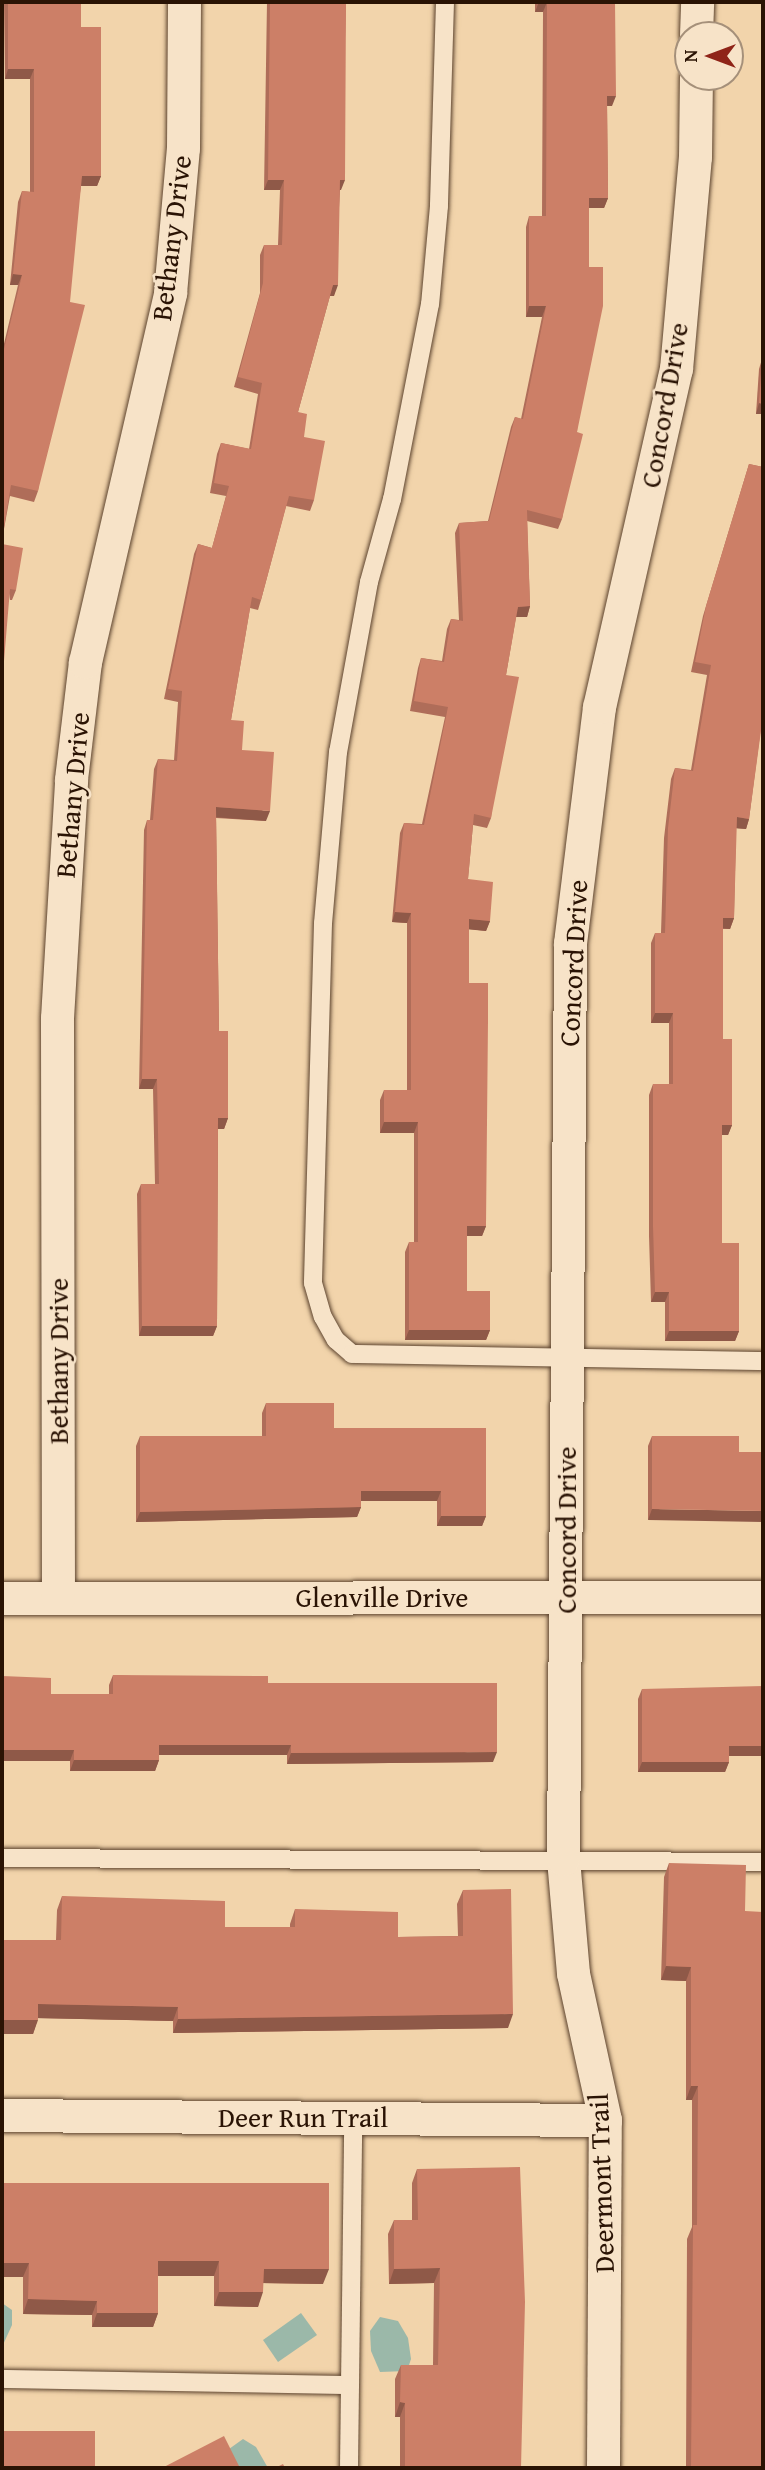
<!DOCTYPE html>
<style>
body{margin:0}
#map{position:relative;width:765px;height:2470px;overflow:hidden;background:#f2d4ab;font-family:"Gentium Book Plus",serif}
div>[style]{position:absolute}
.water>*{inset:0;background:#9bb8a9}
.roads{filter:drop-shadow(0 0 2px #5c432e) drop-shadow(0 0 2px #5c432e)}
.lane>*{height:18px;margin:-9px;padding:0 9px;transform-origin:9px;border-radius:9px;background:#f7e3c8}
.street>*{height:33px;margin:-16.5px;padding:0 16.5px;transform-origin:16.5px;border-radius:16.5px;background:#f7e3c8}
.wall>*{inset:0;background:#af6d59}
.shaded-wall>*{inset:0;background:#8f5948}
.building>*{inset:0;background:#cc7f67}
span{translate:-50% -50%;white-space:nowrap;text-align:center;line-height:1.15;-webkit-text-stroke:5px #f7e3c8;paint-order:stroke}
.street-label{font-size:28px;color:#2a1304}
.frame{position:absolute;inset:0;border:4px solid #2a1304;pointer-events:none}
.north{position:absolute;left:674px;top:21px;width:70px;height:70px;box-sizing:border-box;background:#f7e3c8;border:2px solid #a5907a;border-radius:50%;rotate:270deg;font-size:19px;font-weight:700;line-height:28px;text-align:center;color:#2a1304}
.north::after{content:'';display:block;margin:auto;width:24px;height:32px;background:#8f2418;clip-path:polygon(50% 0,100% 100%,50% 72%,0 100%)}
</style>
<div id="map">
<div class="water">
<div style="clip-path:polygon(2px 2303px,12px 2310px,12px 2325px,2px 2347px)"></div>
<div style="clip-path:polygon(301px 2313px,317px 2335px,278px 2362px,263px 2340px)"></div>
<div style="clip-path:polygon(380px 2317px,398px 2321px,408px 2338px,411px 2359px,407px 2371px,380px 2372px,371px 2351px,370px 2331px)"></div>
<div style="clip-path:polygon(243px 2439px,256px 2447px,268px 2468px,238px 2468px,229px 2449px)"></div>
</div>
<div class="roads">
<div class="lane">
<div style="left:445px;top:2px;width:204px;rotate:91.7deg"></div>
<div style="left:439px;top:206px;width:98px;rotate:95.2deg"></div>
<div style="left:430px;top:304px;width:199px;rotate:101deg"></div>
<div style="left:392px;top:499px;width:86px;rotate:105.5deg"></div>
<div style="left:369px;top:582px;width:173px;rotate:100.3deg"></div>
<div style="left:338px;top:752px;width:172px;rotate:95deg"></div>
<div style="left:323px;top:923px;width:360px;rotate:91.6deg"></div>
<div style="left:313px;top:1283px;width:35px;rotate:74deg"></div>
<div style="left:323px;top:1317px;width:26px;rotate:61deg"></div>
<div style="left:336px;top:1340px;width:21px;rotate:41deg"></div>
<div style="left:352px;top:1354px;width:411px;rotate:1deg"></div>
<div style="left:2px;top:1858px;width:761px;rotate:0.3deg"></div>
<div style="left:2px;top:2379px;width:347px;rotate:1deg"></div>
<div style="left:349px;top:2468px;width:350px;rotate:-89.3deg"></div>
</div>
<div class="street">
<div style="left:696px;top:35px;width:33px;rotate:-88deg"></div>
<div style="left:2px;top:1598px;width:761px;rotate:-0.08deg"></div>
<div style="left:58px;top:1598px;width:580px;rotate:-90.1deg"></div>
<div style="left:57px;top:1018px;width:239px;rotate:-86.6deg"></div>
<div style="left:71px;top:779px;width:118px;rotate:-83.2deg"></div>
<div style="left:85px;top:662px;width:379px;rotate:-77deg"></div>
<div style="left:170px;top:293px;width:146px;rotate:-84.9deg"></div>
<div style="left:183px;top:148px;width:146px;rotate:-89.6deg"></div>
<div style="left:2px;top:2115px;width:603px;rotate:0.48deg"></div>
<div style="left:603px;top:2468px;width:348px;rotate:-89.7deg"></div>
<div style="left:605px;top:2120px;width:150px;rotate:-102.3deg"></div>
<div style="left:573px;top:1973px;width:114px;rotate:-95deg"></div>
<div style="left:563px;top:1859px;width:916px;rotate:-89.56deg"></div>
<div style="left:570px;top:943px;width:238px;rotate:-83deg"></div>
<div style="left:599px;top:707px;width:347px;rotate:-77.2deg"></div>
<div style="left:676px;top:369px;width:213px;rotate:-84.9deg"></div>
<div style="left:695px;top:157px;width:80px;rotate:-89.3deg"></div>
</div>
</div>
<div class="wall">
<div style="clip-path:polygon(4px 2px,81px 2px,81px 27px,101px 176px,97px 186px,81px 186px,38px 491px,34px 502px,10px 496px,2px 540px,2px 352px,18px 285px,10px 285px,18px 202px,22px 191px,30px 192px,30px 79px,5px 79px)"></div>
<div style="clip-path:polygon(267px 2px,346px 2px,341px 190px,340px 190px,334px 296px,330px 296px,298px 412px,304px 437px,314px 500px,310px 511px,286px 506px,261px 600px,258px 610px,250px 608px,231px 720px,242px 750px,266px 821px,216px 818px,219px 1031px,228px 1118px,224px 1129px,218px 1129px,217px 1326px,213px 1336px,139px 1336px,137px 1194px,141px 1184px,155px 1184px,153px 1089px,139px 1089px,144px 830px,147px 820px,150px 820px,154px 769px,158px 759px,174px 760px,178px 702px,164px 699px,194px 554px,198px 544px,212px 548px,226px 496px,210px 493px,217px 454px,221px 443px,249px 449px,258px 394px,234px 387px,260px 293px,260px 255px,264px 245px,278px 245px,280px 190px,264px 190px)"></div>
<div style="clip-path:polygon(535px 2px,615px 2px,612px 106px,607px 106px,608px 198px,604px 208px,589px 208px,577px 432px,562px 519px,558px 529px,527px 521px,530px 606px,527px 617px,516px 617px,506px 675px,491px 818px,487px 828px,473px 825px,468px 879px,490px 921px,486px 931px,469px 929px,469px 983px,486px 1226px,482px 1236px,467px 1236px,467px 1291px,490px 1330px,486px 1340px,405px 1340px,405px 1252px,409px 1242px,414px 1242px,414px 1133px,380px 1133px,380px 1100px,384px 1090px,407px 1090px,407px 923px,392px 922px,400px 833px,404px 823px,422px 824px,445px 717px,410px 711px,418px 668px,421px 658px,442px 661px,447px 629px,451px 619px,459px 620px,455px 533px,459px 523px,488px 521px,511px 427px,515px 417px,521px 419px,542px 317px,526px 317px,526px 227px,529px 216px,542px 216px,543px 12px,535px 12px)"></div>
<div style="clip-path:polygon(762px 359px,763px 359px,763px 414px,756px 414px,759px 369px)"></div>
<div style="clip-path:polygon(749px 464px,763px 467px,763px 727px,761px 727px,749px 819px,746px 829px,736px 828px,734px 918px,730px 929px,723px 929px,723px 1039px,732px 1125px,728px 1135px,722px 1135px,722px 1243px,739px 1331px,735px 1341px,665px 1341px,665px 1302px,651px 1302px,649px 1236px,649px 1095px,653px 1084px,669px 1084px,669px 1023px,651px 1023px,651px 943px,655px 933px,661px 933px,664px 838px,671px 779px,675px 768px,691px 770px,707px 675px,691px 672px,703px 616px)"></div>
<div style="clip-path:polygon(2px 544px,16px 590px,12px 600px,10px 600px)"></div>
<div style="clip-path:polygon(266px 1403px,334px 1428px,486px 1516px,482px 1526px,437px 1526px,437px 1501px,361px 1501px,361px 1507px,357px 1517px,136px 1522px,136px 1446px,140px 1436px,262px 1436px,262px 1413px)"></div>
<div style="clip-path:polygon(652px 1436px,739px 1436px,648px 1520px,648px 1446px)"></div>
<div style="clip-path:polygon(113px 1675px,268px 1683px,493px 1762px,287px 1764px,287px 1755px,159px 1755px,159px 1760px,155px 1771px,70px 1771px,70px 1761px,2px 1761px,51px 1694px,109px 1694px,109px 1685px)"></div>
<div style="clip-path:polygon(642px 1689px,763px 1756px,729px 1756px,729px 1762px,725px 1772px,638px 1772px,638px 1699px)"></div>
<div style="clip-path:polygon(669px 1863px,745px 1911px,763px 2468px,686px 2468px,687px 2239px,692px 2227px,692px 2100px,686px 2100px,686px 1981px,661px 1980px,664px 1877px)"></div>
<div style="clip-path:polygon(463px 1890px,508px 2028px,173px 2033px,173px 2021px,38px 2018px,33px 2034px,2px 2034px,56px 1940px,57px 1910px,62px 1896px,225px 1927px,290px 1927px,290px 1924px,295px 1909px,398px 1937px,458px 1936px,457px 1904px)"></div>
<div style="clip-path:polygon(417px 2169px,521px 2468px,400px 2468px,400px 2417px,395px 2417px,395px 2379px,401px 2365px,433px 2365px,434px 2283px,389px 2284px,388px 2234px,394px 2220px,412px 2220px,412px 2183px)"></div>
<div style="clip-path:polygon(2px 2183px,323px 2284px,263px 2283px,258px 2307px,214px 2306px,214px 2276px,158px 2276px,158px 2313px,153px 2327px,92px 2327px,92px 2315px,23px 2314px,23px 2277px)"></div>
</div>
<div class="shaded-wall">
<div style="clip-path:polygon(539px 2px,547px 2px,543px 12px,535px 12px)"></div>
<div style="clip-path:polygon(8px 69px,34px 69px,30px 79px,5px 79px)"></div>
<div style="clip-path:polygon(607px 96px,616px 96px,612px 106px,603px 106px)"></div>
<div style="clip-path:polygon(82px 176px,101px 176px,97px 186px,79px 186px)"></div>
<div style="clip-path:polygon(268px 180px,284px 180px,280px 190px,264px 190px)"></div>
<div style="clip-path:polygon(340px 180px,345px 180px,341px 190px,336px 190px)"></div>
<div style="clip-path:polygon(589px 198px,608px 198px,604px 208px,586px 208px)"></div>
<div style="clip-path:polygon(13px 274px,22px 275px,18px 285px,10px 285px)"></div>
<div style="clip-path:polygon(333px 285px,338px 285px,334px 296px,329px 296px)"></div>
<div style="clip-path:polygon(529px 306px,546px 306px,542px 317px,526px 317px)"></div>
<div style="clip-path:polygon(759px 403px,763px 404px,763px 414px,756px 414px)"></div>
<div style="clip-path:polygon(530px 606px,527px 617px,514px 617px,518px 607px)"></div>
<div style="clip-path:polygon(216px 807px,270px 811px,266px 821px,213px 817px)"></div>
<div style="clip-path:polygon(737px 817px,749px 819px,746px 829px,733px 828px)"></div>
<div style="clip-path:polygon(395px 912px,411px 913px,407px 923px,392px 922px)"></div>
<div style="clip-path:polygon(723px 918px,734px 918px,730px 929px,720px 928px)"></div>
<div style="clip-path:polygon(469px 919px,490px 921px,486px 931px,465px 929px)"></div>
<div style="clip-path:polygon(655px 1013px,673px 1013px,669px 1023px,651px 1023px)"></div>
<div style="clip-path:polygon(142px 1079px,157px 1079px,153px 1089px,139px 1089px)"></div>
<div style="clip-path:polygon(218px 1118px,228px 1118px,224px 1129px,214px 1129px)"></div>
<div style="clip-path:polygon(384px 1122px,418px 1122px,414px 1133px,380px 1133px)"></div>
<div style="clip-path:polygon(722px 1125px,732px 1125px,728px 1135px,718px 1135px)"></div>
<div style="clip-path:polygon(467px 1226px,486px 1226px,482px 1236px,463px 1236px)"></div>
<div style="clip-path:polygon(655px 1292px,669px 1292px,665px 1302px,651px 1302px)"></div>
<div style="clip-path:polygon(142px 1326px,217px 1326px,213px 1336px,139px 1336px)"></div>
<div style="clip-path:polygon(409px 1330px,490px 1330px,486px 1340px,405px 1340px)"></div>
<div style="clip-path:polygon(669px 1331px,739px 1331px,735px 1341px,665px 1341px)"></div>
<div style="clip-path:polygon(361px 1491px,441px 1491px,437px 1501px,357px 1501px)"></div>
<div style="clip-path:polygon(361px 1507px,357px 1517px,136px 1522px,140px 1512px)"></div>
<div style="clip-path:polygon(652px 1509px,763px 1511px,763px 1522px,648px 1520px)"></div>
<div style="clip-path:polygon(441px 1516px,486px 1516px,482px 1526px,437px 1526px)"></div>
<div style="clip-path:polygon(159px 1745px,291px 1745px,287px 1755px,155px 1755px)"></div>
<div style="clip-path:polygon(729px 1746px,763px 1746px,763px 1756px,725px 1756px)"></div>
<div style="clip-path:polygon(2px 1750px,74px 1750px,70px 1761px,2px 1761px)"></div>
<div style="clip-path:polygon(497px 1752px,493px 1762px,287px 1764px,291px 1753px)"></div>
<div style="clip-path:polygon(74px 1760px,159px 1760px,155px 1771px,70px 1771px)"></div>
<div style="clip-path:polygon(642px 1762px,729px 1762px,725px 1772px,638px 1772px)"></div>
<div style="clip-path:polygon(666px 1966px,691px 1967px,686px 1981px,661px 1980px)"></div>
<div style="clip-path:polygon(38px 2004px,178px 2007px,173px 2021px,33px 2018px)"></div>
<div style="clip-path:polygon(513px 2014px,508px 2028px,173px 2033px,178px 2019px)"></div>
<div style="clip-path:polygon(2px 2020px,38px 2020px,33px 2034px,2px 2034px)"></div>
<div style="clip-path:polygon(691px 2086px,698px 2086px,692px 2100px,686px 2100px)"></div>
<div style="clip-path:polygon(158px 2261px,219px 2261px,214px 2276px,153px 2276px)"></div>
<div style="clip-path:polygon(2px 2263px,29px 2263px,23px 2277px,2px 2277px)"></div>
<div style="clip-path:polygon(440px 2268px,434px 2283px,389px 2284px,394px 2269px)"></div>
<div style="clip-path:polygon(264px 2269px,329px 2269px,323px 2284px,258px 2283px)"></div>
<div style="clip-path:polygon(219px 2292px,263px 2292px,258px 2307px,214px 2306px)"></div>
<div style="clip-path:polygon(28px 2299px,97px 2301px,92px 2315px,23px 2314px)"></div>
<div style="clip-path:polygon(97px 2313px,158px 2313px,153px 2327px,92px 2327px)"></div>
<div style="clip-path:polygon(400px 2402px,405px 2403px,400px 2417px,395px 2417px)"></div>
</div>
<div class="building">
<div style="clip-path:polygon(8px 2px,81px 2px,81px 27px,101px 27px,101px 176px,82px 176px,70px 302px,85px 305px,38px 491px,11px 485px,2px 540px,2px 357px,22px 275px,13px 274px,22px 191px,34px 192px,34px 69px,8px 69px)"></div>
<div style="clip-path:polygon(270px 2px,346px 2px,345px 180px,340px 180px,338px 285px,333px 285px,298px 412px,307px 414px,304px 437px,325px 441px,314px 500px,289px 496px,261px 600px,252px 597px,231px 720px,244px 721px,242px 750px,274px 752px,270px 811px,216px 807px,219px 1031px,228px 1031px,228px 1118px,218px 1118px,217px 1326px,142px 1326px,141px 1184px,159px 1184px,157px 1079px,142px 1079px,147px 820px,153px 820px,158px 759px,177px 761px,182px 691px,168px 689px,198px 544px,212px 548px,229px 486px,214px 483px,221px 443px,251px 449px,262px 383px,238px 377px,263px 283px,264px 245px,282px 245px,284px 180px,268px 180px)"></div>
<div style="clip-path:polygon(539px 2px,615px 2px,616px 96px,607px 96px,608px 198px,589px 198px,589px 267px,603px 267px,603px 306px,577px 432px,583px 434px,562px 519px,527px 510px,530px 606px,518px 607px,506px 675px,519px 677px,491px 818px,474px 814px,468px 879px,493px 882px,490px 921px,469px 919px,469px 983px,488px 983px,488px 1021px,486px 1226px,467px 1226px,467px 1291px,490px 1291px,490px 1330px,409px 1330px,409px 1242px,418px 1242px,418px 1122px,384px 1122px,384px 1090px,411px 1090px,411px 913px,395px 912px,404px 823px,424px 825px,448px 707px,414px 701px,421px 658px,444px 662px,451px 619px,463px 621px,459px 523px,489px 521px,515px 417px,523px 419px,546px 306px,529px 306px,529px 216px,546px 216px,547px 2px)"></div>
<div style="clip-path:polygon(762px 359px,763px 359px,763px 404px,759px 403px)"></div>
<div style="clip-path:polygon(749px 464px,763px 467px,763px 716px,749px 819px,737px 817px,734px 918px,723px 918px,723px 1039px,732px 1039px,732px 1125px,722px 1125px,722px 1243px,739px 1243px,739px 1331px,669px 1331px,669px 1292px,655px 1292px,653px 1226px,653px 1084px,673px 1084px,673px 1013px,655px 1013px,655px 933px,665px 933px,668px 828px,675px 768px,693px 771px,711px 665px,695px 662px,706px 606px)"></div>
<div style="clip-path:polygon(2px 544px,23px 548px,16px 590px,10px 589px,2px 685px)"></div>
<div style="clip-path:polygon(266px 1403px,334px 1403px,334px 1428px,486px 1428px,486px 1516px,441px 1516px,441px 1491px,361px 1491px,361px 1507px,140px 1512px,140px 1436px,266px 1436px)"></div>
<div style="clip-path:polygon(652px 1436px,739px 1436px,739px 1452px,763px 1452px,763px 1511px,652px 1509px)"></div>
<div style="clip-path:polygon(113px 1675px,268px 1676px,268px 1683px,497px 1683px,497px 1752px,291px 1753px,291px 1745px,159px 1745px,159px 1760px,74px 1760px,74px 1750px,2px 1750px,2px 1676px,51px 1678px,51px 1694px,113px 1694px)"></div>
<div style="clip-path:polygon(763px 1686px,763px 1746px,729px 1746px,729px 1762px,642px 1762px,642px 1689px)"></div>
<div style="clip-path:polygon(669px 1863px,746px 1865px,745px 1911px,763px 1912px,763px 2468px,691px 2468px,693px 2225px,697px 2225px,698px 2086px,691px 2086px,691px 1967px,666px 1966px)"></div>
<div style="clip-path:polygon(511px 1889px,513px 2014px,178px 2019px,178px 2007px,38px 2004px,38px 2020px,2px 2020px,2px 1940px,61px 1940px,62px 1896px,225px 1901px,225px 1927px,295px 1927px,295px 1909px,398px 1912px,398px 1937px,463px 1936px,463px 1890px)"></div>
<div style="clip-path:polygon(520px 2167px,525px 2302px,521px 2468px,405px 2468px,405px 2403px,400px 2402px,401px 2365px,438px 2365px,440px 2268px,394px 2269px,394px 2220px,418px 2220px,417px 2169px)"></div>
<div style="clip-path:polygon(2px 2183px,329px 2183px,329px 2269px,264px 2269px,263px 2292px,219px 2292px,219px 2261px,158px 2261px,158px 2313px,97px 2313px,97px 2301px,28px 2299px,29px 2263px,2px 2263px)"></div>
<div style="clip-path:polygon(2px 2431px,95px 2431px,95px 2468px,2px 2468px)"></div>
<div style="clip-path:polygon(224px 2436px,240px 2468px,162px 2468px)"></div>
<div style="clip-path:polygon(283px 2464px,285px 2468px,275px 2468px)"></div>
</div>
<div class="street-label">
<span style="left:171px;top:238px;rotate:-83deg">Bethany Drive</span>
<span style="left:664px;top:405px;rotate:-80deg">Concord Drive</span>
<span style="left:72px;top:795px;rotate:-85deg">Bethany Drive</span>
<span style="left:573px;top:963px;rotate:-87deg">Concord Drive</span>
<span style="left:58px;top:1361px;rotate:-90deg">Bethany Drive</span>
<span style="left:566px;top:1530px;rotate:-90deg">Concord Drive</span>
<span style="left:382px;top:1597px">Glenville Drive</span>
<span style="left:303px;top:2117px">Deer Run Trail</span>
<span style="left:601px;top:2183px;rotate:-92deg">Deermont Trail</span>
</div>
<div class="frame"></div>
<div class="north">N</div>
</div>
